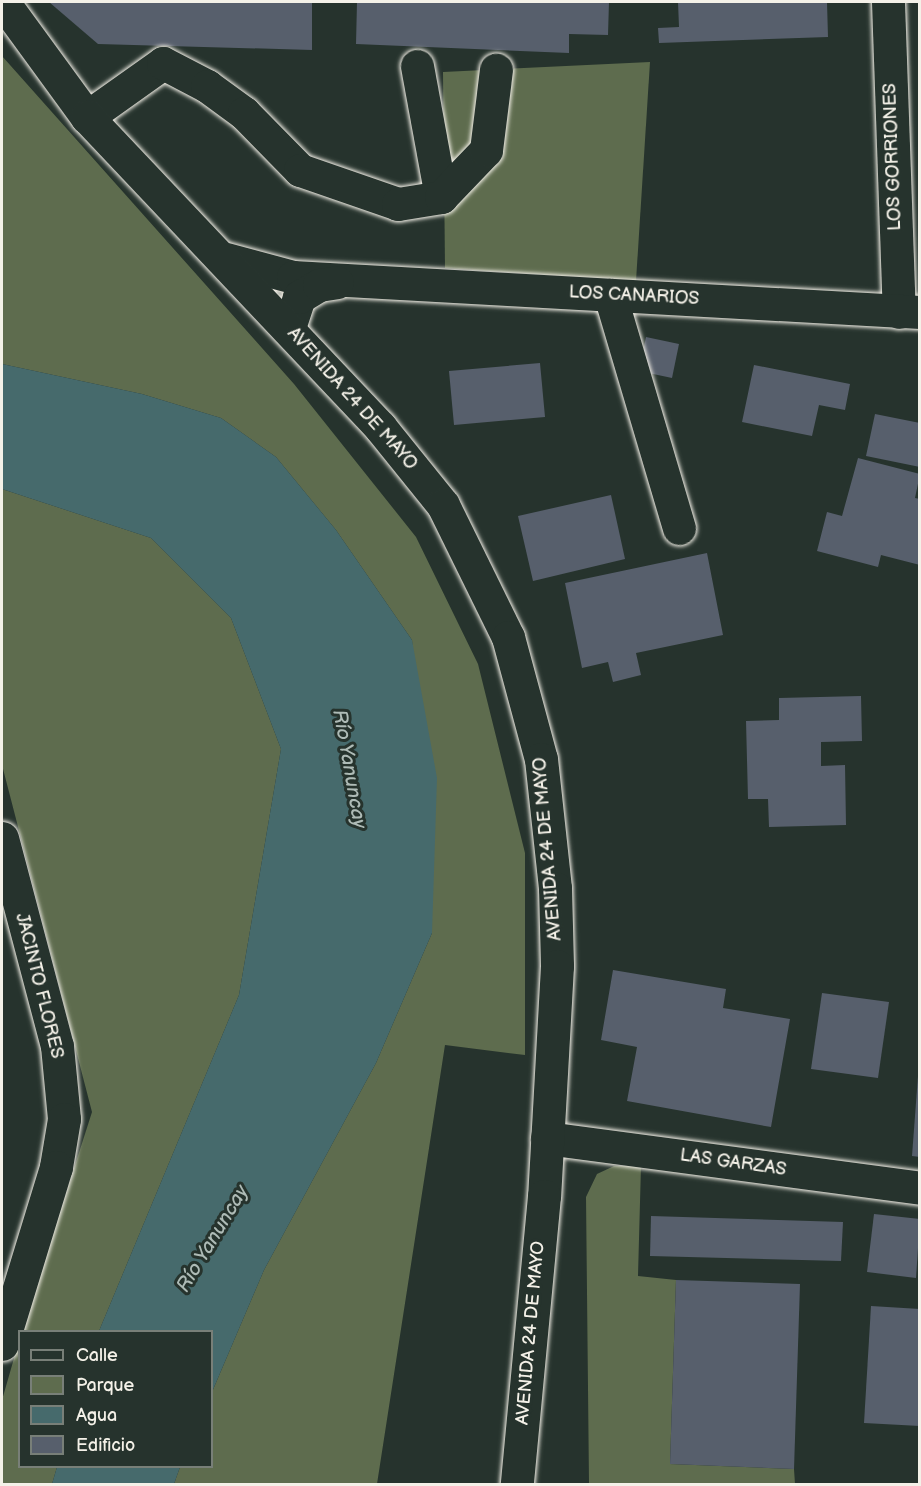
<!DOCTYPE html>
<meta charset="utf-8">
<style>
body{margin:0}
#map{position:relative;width:921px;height:1486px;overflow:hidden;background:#26332d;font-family:"Balsamiq Sans",sans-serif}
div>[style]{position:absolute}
.green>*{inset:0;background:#5e6c4e}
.water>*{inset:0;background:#466a6c}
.building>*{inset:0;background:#575f6c}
.roads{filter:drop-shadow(0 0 2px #f4f1e8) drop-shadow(0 0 2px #f4f1e8)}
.minor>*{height:33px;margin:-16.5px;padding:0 16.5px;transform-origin:16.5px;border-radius:16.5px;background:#26332d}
.major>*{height:33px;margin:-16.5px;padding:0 16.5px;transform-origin:16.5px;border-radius:16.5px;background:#26332d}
span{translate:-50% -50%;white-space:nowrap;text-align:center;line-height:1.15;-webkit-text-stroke:6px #26332d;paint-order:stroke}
.street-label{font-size:18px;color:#f4f1e8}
.water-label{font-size:20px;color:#aebbb6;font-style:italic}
.frame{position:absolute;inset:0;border:3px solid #f4f1e8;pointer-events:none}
.legend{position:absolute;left:18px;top:1330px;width:195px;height:138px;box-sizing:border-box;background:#26332d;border:2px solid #787f78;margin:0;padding:8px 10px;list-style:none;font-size:18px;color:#f4f1e8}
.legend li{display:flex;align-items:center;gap:12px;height:30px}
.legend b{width:30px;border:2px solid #787f78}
</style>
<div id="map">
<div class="green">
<div style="clip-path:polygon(2px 56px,294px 384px,416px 537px,478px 664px,525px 853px,525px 1055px,445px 1045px,377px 1484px,174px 1484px,180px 1467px,212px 1466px,212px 1392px,264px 1270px,376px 1063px,432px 933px,412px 640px,336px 530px,276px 457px,221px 418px,142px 394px,2px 364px)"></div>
<div style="clip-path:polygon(650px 62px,636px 281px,445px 268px,443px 72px)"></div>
<div style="clip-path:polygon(2px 489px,151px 538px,231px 618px,281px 749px,239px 995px,99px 1331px,22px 1331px,92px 1112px,2px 765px)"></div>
<div style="clip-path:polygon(614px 1166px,641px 1166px,638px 1276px,676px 1280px,670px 1464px,794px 1469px,795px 1484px,589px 1484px,586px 1197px,597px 1174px)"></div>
<div style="clip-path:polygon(19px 1341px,20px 1466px,57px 1467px,52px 1484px,2px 1484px,2px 1400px)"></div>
</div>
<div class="water">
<div style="clip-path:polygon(2px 364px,142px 394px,221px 418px,276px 457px,336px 530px,412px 640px,437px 778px,432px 933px,376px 1063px,264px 1270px,212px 1392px,212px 1332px,99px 1331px,239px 995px,281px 749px,231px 618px,151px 538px,2px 489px)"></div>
<div style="clip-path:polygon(57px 1467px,57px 1466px,180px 1467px,174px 1484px,52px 1484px)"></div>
</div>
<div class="building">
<div style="clip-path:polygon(49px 2px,312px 2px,312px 50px,98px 44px)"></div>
<div style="clip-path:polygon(357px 2px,609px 2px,608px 35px,569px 34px,569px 53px,356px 44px)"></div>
<div style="clip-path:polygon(678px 2px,827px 2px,828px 37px,659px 43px,658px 28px,679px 27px)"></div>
<div style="clip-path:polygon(646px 337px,679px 344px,672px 378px,639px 371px)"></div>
<div style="clip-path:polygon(540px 363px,545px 417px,454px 425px,449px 371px)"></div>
<div style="clip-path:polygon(754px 365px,850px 384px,845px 410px,819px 405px,812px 436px,742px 422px)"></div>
<div style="clip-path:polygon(875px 414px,920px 423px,920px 467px,866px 456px)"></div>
<div style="clip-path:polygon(858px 458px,920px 474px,915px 498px,920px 499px,920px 565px,881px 555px,878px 567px,817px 551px,827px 512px,842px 516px)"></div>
<div style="clip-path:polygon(611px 495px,625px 559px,533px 581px,518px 516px)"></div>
<div style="clip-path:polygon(707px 553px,723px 635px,636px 653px,641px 675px,613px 682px,608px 662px,582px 668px,565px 583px)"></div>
<div style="clip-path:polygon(861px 696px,862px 741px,821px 742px,821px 766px,845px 765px,846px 825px,769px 827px,768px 799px,748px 799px,746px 721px,779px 720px,779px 698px)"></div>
<div style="clip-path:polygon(613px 970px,726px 989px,723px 1008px,790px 1019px,771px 1127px,627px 1101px,637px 1047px,601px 1040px)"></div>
<div style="clip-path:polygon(822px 993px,889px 1002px,878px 1078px,811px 1069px)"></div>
<div style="clip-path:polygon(918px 1076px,920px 1076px,920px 1157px,912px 1156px)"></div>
<div style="clip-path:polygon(874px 1214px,920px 1219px,916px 1278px,867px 1272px)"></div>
<div style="clip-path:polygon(651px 1216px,843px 1222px,841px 1261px,650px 1256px)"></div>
<div style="clip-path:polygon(676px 1280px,800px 1284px,794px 1469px,670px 1464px)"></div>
<div style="clip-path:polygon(871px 1306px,920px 1309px,920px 1426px,864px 1423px)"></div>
</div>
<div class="roads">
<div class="minor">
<div style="left:888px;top:2px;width:310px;rotate:88deg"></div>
<div style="left:417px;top:66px;width:133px;rotate:79.6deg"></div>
<div style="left:87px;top:117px;width:93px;rotate:-35.4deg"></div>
<div style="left:163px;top:63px;width:50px;rotate:27.6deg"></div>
<div style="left:207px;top:86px;width:46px;rotate:36.1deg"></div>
<div style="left:244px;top:113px;width:80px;rotate:45.5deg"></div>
<div style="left:300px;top:170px;width:104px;rotate:19.1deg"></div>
<div style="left:398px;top:204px;width:44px;rotate:-9.2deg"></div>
<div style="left:441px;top:197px;width:65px;rotate:-46.2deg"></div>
<div style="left:486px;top:150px;width:81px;rotate:-82.9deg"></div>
<div style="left:226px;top:259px;width:69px;rotate:15deg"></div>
<div style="left:293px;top:277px;width:628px;rotate:3.2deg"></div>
<div style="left:610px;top:295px;width:243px;rotate:73.5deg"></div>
<div style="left:289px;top:328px;width:33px;rotate:-72deg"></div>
<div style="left:299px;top:297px;width:23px;rotate:-31deg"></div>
<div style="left:319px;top:285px;width:18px;rotate:-9deg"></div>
<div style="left:2px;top:838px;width:215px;rotate:75.2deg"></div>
<div style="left:57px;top:1046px;width:73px;rotate:84.5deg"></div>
<div style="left:64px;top:1119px;width:49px;rotate:99.5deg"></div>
<div style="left:56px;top:1167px;width:185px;rotate:107deg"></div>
<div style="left:547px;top:1138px;width:376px;rotate:7.6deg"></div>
</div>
<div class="major">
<div style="left:3px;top:2px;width:142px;rotate:53.9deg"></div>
<div style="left:87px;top:117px;width:427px;rotate:46.6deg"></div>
<div style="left:380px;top:427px;width:100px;rotate:51.1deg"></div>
<div style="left:443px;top:505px;width:147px;rotate:63.8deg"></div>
<div style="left:508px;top:637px;width:126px;rotate:74.9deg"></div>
<div style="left:541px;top:759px;width:130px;rotate:83.8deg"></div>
<div style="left:555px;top:888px;width:78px;rotate:88.5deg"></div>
<div style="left:557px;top:966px;width:230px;rotate:93.2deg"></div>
<div style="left:544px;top:1196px;width:289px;rotate:95.4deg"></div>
</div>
</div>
<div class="street-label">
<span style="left:893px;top:157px;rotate:-92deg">LOS GORRIONES</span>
<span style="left:634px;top:296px;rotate:3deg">LOS CANARIOS</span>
<span style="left:352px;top:399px;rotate:48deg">AVENIDA 24 DE MAYO</span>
<span style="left:548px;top:849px;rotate:-95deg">AVENIDA 24 DE MAYO</span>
<span style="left:39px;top:986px;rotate:76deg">JACINTO FLORES</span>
<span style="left:733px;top:1163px;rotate:8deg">LAS GARZAS</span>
<span style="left:531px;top:1333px;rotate:-85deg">AVENIDA 24 DE MAYO</span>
</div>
<div class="water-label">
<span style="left:349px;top:769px;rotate:80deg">Río Yanuncay</span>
<span style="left:213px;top:1239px;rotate:-59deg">Río Yanuncay</span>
</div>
<div class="frame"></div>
<ul class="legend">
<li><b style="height:8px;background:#26332d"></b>Calle</li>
<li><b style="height:16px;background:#5e6c4e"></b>Parque</li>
<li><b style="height:16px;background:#466a6c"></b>Agua</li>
<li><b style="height:16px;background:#575f6c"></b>Edificio</li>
</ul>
</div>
